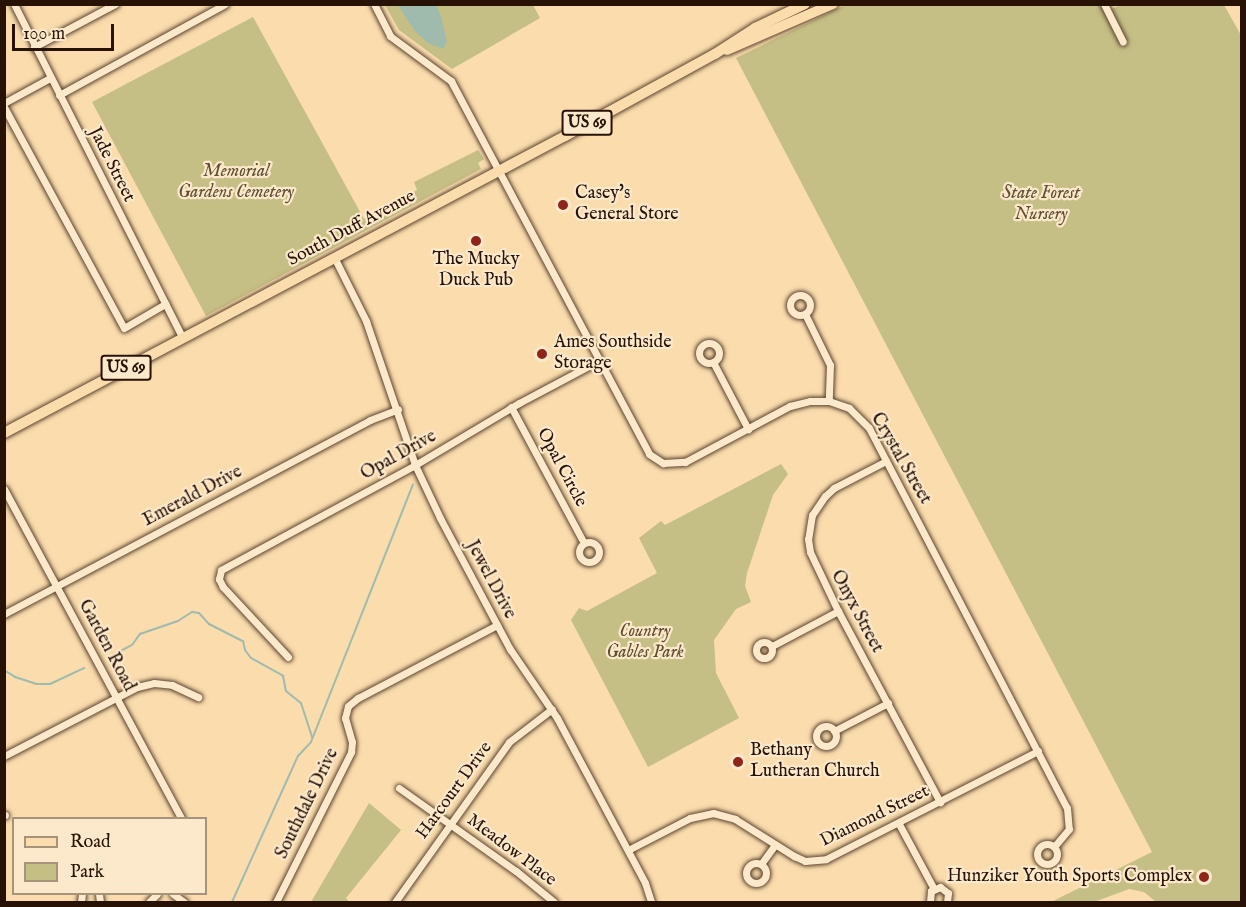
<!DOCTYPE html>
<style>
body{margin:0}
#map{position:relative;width:1246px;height:907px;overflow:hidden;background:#fadcad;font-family:"IM FELL English",serif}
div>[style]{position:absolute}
.green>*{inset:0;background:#c5be85}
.water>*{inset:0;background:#9ebbae}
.stream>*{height:2px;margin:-1px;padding:0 1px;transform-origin:1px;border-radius:1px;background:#9ebbae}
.roads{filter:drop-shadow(0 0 2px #5c442f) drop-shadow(0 0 2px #5c442f)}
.minor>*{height:7px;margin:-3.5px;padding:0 3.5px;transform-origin:3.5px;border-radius:3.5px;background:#fce8ca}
.minor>.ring{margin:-3.5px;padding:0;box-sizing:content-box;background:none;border:7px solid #fce8ca;border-radius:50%}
.primary>*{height:10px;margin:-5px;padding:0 5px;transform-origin:5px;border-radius:5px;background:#fadcad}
.dots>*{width:16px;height:16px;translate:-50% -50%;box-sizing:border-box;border:3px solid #fce8ca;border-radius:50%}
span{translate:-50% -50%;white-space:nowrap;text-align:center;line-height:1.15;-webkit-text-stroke:4.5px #fce8ca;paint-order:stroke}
.shield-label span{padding:2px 4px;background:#fce8ca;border:2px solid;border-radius:4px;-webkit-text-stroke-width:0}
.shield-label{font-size:16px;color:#281105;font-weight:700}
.street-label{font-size:18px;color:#281105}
.park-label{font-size:18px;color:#5f4e32;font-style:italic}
.poi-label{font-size:18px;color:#281105}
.left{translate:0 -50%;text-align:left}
.right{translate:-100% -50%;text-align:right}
.frame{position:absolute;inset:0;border:6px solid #281105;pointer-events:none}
.legend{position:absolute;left:12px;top:817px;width:195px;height:78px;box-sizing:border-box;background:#fce8ca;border:2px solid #a7927b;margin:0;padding:8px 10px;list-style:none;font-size:18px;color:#281105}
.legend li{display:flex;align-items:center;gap:12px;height:30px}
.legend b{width:30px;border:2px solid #a7927b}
.scale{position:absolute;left:12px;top:24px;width:102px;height:27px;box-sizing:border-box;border:3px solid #281105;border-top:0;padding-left:8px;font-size:18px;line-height:21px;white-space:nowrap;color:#281105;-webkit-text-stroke:4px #fce8ca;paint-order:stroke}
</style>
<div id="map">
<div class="green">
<div style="clip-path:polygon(1100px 4px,1105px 12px,1120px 5px,1224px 5px,1242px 37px,1241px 902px,1156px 902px,1144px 892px,1129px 889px,1094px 902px,1051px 902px,1152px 852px,736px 58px,845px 5px)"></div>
<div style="clip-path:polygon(385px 5px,533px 5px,540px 18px,452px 69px,399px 30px)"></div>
<div style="clip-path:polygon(253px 17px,364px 219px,417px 190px,414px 182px,478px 150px,484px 159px,478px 163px,481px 169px,206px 316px,92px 102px)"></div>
<div style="clip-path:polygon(781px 464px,788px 474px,773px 495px,747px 573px,745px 586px,751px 602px,736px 609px,714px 640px,716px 673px,739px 718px,648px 767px,571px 620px,579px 608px,587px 611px,657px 573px,639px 538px,661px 521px,665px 525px)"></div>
<div style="clip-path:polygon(369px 803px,401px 830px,346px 898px,349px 902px,311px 902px)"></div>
</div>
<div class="water">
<div style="clip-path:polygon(398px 5px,436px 5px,441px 16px,447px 42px,443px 49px,428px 43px,414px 30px)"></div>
</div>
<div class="stream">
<div style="left:113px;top:655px;width:21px;rotate:-28deg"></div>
<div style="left:132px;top:645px;width:14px;rotate:-54deg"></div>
<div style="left:140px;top:634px;width:40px;rotate:-18.9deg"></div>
<div style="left:178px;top:621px;width:17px;rotate:-33deg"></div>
<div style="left:192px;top:612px;width:7px;rotate:8deg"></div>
<div style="left:199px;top:613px;width:15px;rotate:48deg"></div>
<div style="left:209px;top:624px;width:38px;rotate:27deg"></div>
<div style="left:243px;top:641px;width:9px;rotate:77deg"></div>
<div style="left:245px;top:650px;width:10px;rotate:53deg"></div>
<div style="left:251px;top:658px;width:37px;rotate:29deg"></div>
<div style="left:283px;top:676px;width:15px;rotate:79deg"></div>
<div style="left:286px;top:691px;width:19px;rotate:39deg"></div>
<div style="left:301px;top:703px;width:36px;rotate:72deg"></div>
<div style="left:4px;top:670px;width:13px;rotate:32deg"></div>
<div style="left:15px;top:677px;width:22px;rotate:18deg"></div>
<div style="left:36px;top:684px;width:14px"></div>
<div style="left:50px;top:684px;width:38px;rotate:-25deg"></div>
<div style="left:232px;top:902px;width:160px;rotate:-65.7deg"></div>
<div style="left:298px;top:756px;width:19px;rotate:-47deg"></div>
<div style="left:311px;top:742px;width:277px;rotate:-68.4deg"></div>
</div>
<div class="roads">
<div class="minor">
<div style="left:14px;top:4px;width:374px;rotate:63.2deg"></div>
<div style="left:374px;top:4px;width:36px;rotate:63deg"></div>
<div style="left:390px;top:36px;width:76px;rotate:36.4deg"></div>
<div style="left:451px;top:81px;width:422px;rotate:62deg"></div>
<div style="left:649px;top:454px;width:17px;rotate:33deg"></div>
<div style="left:663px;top:463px;width:22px;rotate:-3deg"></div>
<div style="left:685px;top:462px;width:119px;rotate:-28.1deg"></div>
<div style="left:790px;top:406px;width:21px;rotate:-14deg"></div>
<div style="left:810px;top:401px;width:19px"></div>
<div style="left:829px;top:401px;width:21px;rotate:19deg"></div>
<div style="left:849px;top:408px;width:28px;rotate:45deg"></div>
<div style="left:869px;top:428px;width:428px;rotate:62.5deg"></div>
<div style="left:1067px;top:808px;width:21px;rotate:85deg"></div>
<div style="left:1069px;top:829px;width:23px;rotate:130deg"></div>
<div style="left:1104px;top:4px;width:42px;rotate:63.4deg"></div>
<div style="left:34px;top:47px;width:92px;rotate:-28deg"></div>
<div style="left:59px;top:95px;width:189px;rotate:-28.7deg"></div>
<div style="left:4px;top:103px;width:52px;rotate:-28.5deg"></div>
<div style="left:4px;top:107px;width:251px;rotate:61.5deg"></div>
<div style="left:124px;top:328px;width:48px;rotate:-30.3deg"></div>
<div style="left:334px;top:257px;width:72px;rotate:63.4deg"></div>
<div style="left:366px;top:321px;width:152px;rotate:71.2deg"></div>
<div style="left:415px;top:465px;width:59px;rotate:64.7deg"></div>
<div style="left:440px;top:518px;width:149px;rotate:61.9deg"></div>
<div style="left:510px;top:649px;width:83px;rotate:55.7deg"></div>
<div style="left:557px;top:718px;width:187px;rotate:61.9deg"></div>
<div style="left:645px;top:883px;width:20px;rotate:72deg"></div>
<div class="ring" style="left:790px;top:295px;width:13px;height:13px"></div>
<div style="left:805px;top:314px;width:57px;rotate:63.9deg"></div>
<div style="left:830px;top:365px;width:36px;rotate:92deg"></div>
<div class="ring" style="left:699px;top:343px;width:13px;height:13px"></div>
<div style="left:713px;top:362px;width:76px;rotate:62.4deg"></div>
<div style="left:511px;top:407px;width:154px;rotate:61.8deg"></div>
<div style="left:886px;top:461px;width:59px;rotate:152.6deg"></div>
<div style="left:834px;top:488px;width:12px;rotate:138deg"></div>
<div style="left:825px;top:496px;width:23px;rotate:124deg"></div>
<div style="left:812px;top:515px;width:24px;rotate:99deg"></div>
<div style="left:808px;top:539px;width:13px;rotate:81deg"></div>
<div style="left:810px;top:552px;width:65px;rotate:64.6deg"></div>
<div style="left:838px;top:611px;width:217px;rotate:61.9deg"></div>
<div style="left:4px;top:489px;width:374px;rotate:61.7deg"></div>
<div class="ring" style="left:579px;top:542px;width:13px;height:13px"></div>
<div style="left:4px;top:614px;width:414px;rotate:-27.9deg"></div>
<div style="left:370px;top:420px;width:30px;rotate:-21deg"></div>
<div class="ring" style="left:756px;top:642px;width:9px;height:9px"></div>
<div style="left:772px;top:646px;width:75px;rotate:-27.9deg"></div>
<div style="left:288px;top:657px;width:96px;rotate:-132.9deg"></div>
<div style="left:223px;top:587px;width:9px;rotate:-117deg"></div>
<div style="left:219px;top:579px;width:9px;rotate:-77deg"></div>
<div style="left:221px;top:570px;width:221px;rotate:-28.4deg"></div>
<div style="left:415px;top:465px;width:121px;rotate:-30.8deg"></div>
<div style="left:519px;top:403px;width:89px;rotate:-28deg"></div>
<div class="ring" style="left:816px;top:726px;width:13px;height:13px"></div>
<div style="left:834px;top:731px;width:61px;rotate:-27.4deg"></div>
<div style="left:4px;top:756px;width:150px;rotate:-27.4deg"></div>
<div style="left:137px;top:687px;width:17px;rotate:-13deg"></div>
<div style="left:154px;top:683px;width:18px;rotate:6deg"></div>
<div style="left:172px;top:685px;width:29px;rotate:25deg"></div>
<div style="left:399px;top:788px;width:143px;rotate:35.4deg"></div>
<div style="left:516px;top:871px;width:49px;rotate:39.2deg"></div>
<div style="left:4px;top:815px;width:1px"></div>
<div style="left:899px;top:824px;width:74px;rotate:61.7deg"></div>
<div class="ring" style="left:1037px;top:844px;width:13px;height:13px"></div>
<div style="left:628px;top:850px;width:70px;rotate:-27.3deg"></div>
<div style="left:690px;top:818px;width:24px;rotate:-12deg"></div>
<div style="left:713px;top:813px;width:23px;rotate:15deg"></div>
<div style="left:735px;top:819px;width:70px;rotate:32.1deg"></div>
<div style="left:794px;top:856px;width:12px;rotate:24deg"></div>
<div style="left:805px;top:861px;width:21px;rotate:-5deg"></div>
<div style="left:826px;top:859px;width:238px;rotate:-27deg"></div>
<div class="ring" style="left:746px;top:863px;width:13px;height:13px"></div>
<div style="left:761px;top:864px;width:24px;rotate:-54deg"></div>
<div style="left:99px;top:894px;width:8px;rotate:83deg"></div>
<div style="left:173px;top:894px;width:14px;rotate:36deg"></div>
<div style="left:81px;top:902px;width:8px;rotate:-83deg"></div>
<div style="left:149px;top:902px;width:11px;rotate:-45deg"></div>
<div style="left:276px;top:902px;width:168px;rotate:-63.4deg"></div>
<div style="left:351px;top:752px;width:10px;rotate:-84deg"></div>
<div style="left:352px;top:742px;width:25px;rotate:-106deg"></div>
<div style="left:345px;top:718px;width:12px;rotate:-76deg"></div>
<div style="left:348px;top:706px;width:13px;rotate:-39deg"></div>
<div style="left:358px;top:698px;width:157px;rotate:-27.7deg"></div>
<div style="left:395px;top:902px;width:196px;rotate:-54.5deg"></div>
<div style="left:509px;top:742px;width:54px;rotate:-37.5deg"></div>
<div style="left:930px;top:902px;width:11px;rotate:-85deg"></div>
<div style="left:931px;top:891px;width:10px;rotate:-24deg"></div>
<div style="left:940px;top:887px;width:10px;rotate:37deg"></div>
<div style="left:948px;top:893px;width:9px;rotate:96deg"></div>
</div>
<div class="primary">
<div style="left:727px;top:50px;width:116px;rotate:-23.5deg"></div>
<div style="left:4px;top:433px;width:635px;rotate:-27.9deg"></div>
<div style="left:565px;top:136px;width:171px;rotate:-28.7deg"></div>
<div style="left:715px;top:54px;width:48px;rotate:-33deg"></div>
<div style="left:755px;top:28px;width:55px;rotate:-25.6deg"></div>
</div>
</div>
<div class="dots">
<div style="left:563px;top:205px;background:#8f2418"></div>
<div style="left:476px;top:241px;background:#8f2418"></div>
<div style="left:542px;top:354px;background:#8f2418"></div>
<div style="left:738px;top:762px;background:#8f2418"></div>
<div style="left:1204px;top:877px;background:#8f2418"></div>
</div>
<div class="shield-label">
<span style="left:587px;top:123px">US 69</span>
<span style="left:126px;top:368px">US 69</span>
</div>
<div class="street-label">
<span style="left:111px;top:165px;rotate:63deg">Jade Street</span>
<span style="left:352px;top:229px;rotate:-28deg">South Duff Avenue</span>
<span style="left:399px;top:456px;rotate:-29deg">Opal Drive</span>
<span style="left:900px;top:459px;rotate:60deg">Crystal Street</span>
<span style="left:561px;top:468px;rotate:62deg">Opal Circle</span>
<span style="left:193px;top:497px;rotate:-28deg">Emerald Drive</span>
<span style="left:490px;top:580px;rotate:62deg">Jewel Drive</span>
<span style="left:856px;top:612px;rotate:62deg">Onyx Street</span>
<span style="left:106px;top:646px;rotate:62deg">Garden Road</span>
<span style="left:455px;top:791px;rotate:-54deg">Harcourt Drive</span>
<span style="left:308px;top:804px;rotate:-64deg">Southdale Drive</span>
<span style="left:875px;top:817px;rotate:-26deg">Diamond Street</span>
<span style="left:511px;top:851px;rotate:37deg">Meadow Place</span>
</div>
<div class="park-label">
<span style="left:236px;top:183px">Memorial<br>Gardens Cemetery</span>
<span style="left:1041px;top:205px">State Forest<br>Nursery</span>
<span style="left:645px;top:643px">Country<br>Gables Park</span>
</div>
<div class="poi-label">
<span class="left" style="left:575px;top:205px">Casey's<br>General Store</span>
<span style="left:476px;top:271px">The Mucky<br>Duck Pub</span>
<span class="left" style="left:554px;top:354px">Ames Southside<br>Storage</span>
<span class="left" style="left:750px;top:762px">Bethany<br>Lutheran Church</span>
<span class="right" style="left:1192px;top:877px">Hunziker Youth Sports Complex</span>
</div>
<div class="frame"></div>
<ul class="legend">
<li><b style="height:8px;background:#fadcad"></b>Road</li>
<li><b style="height:16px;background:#c5be85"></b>Park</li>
</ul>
<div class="scale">100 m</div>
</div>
